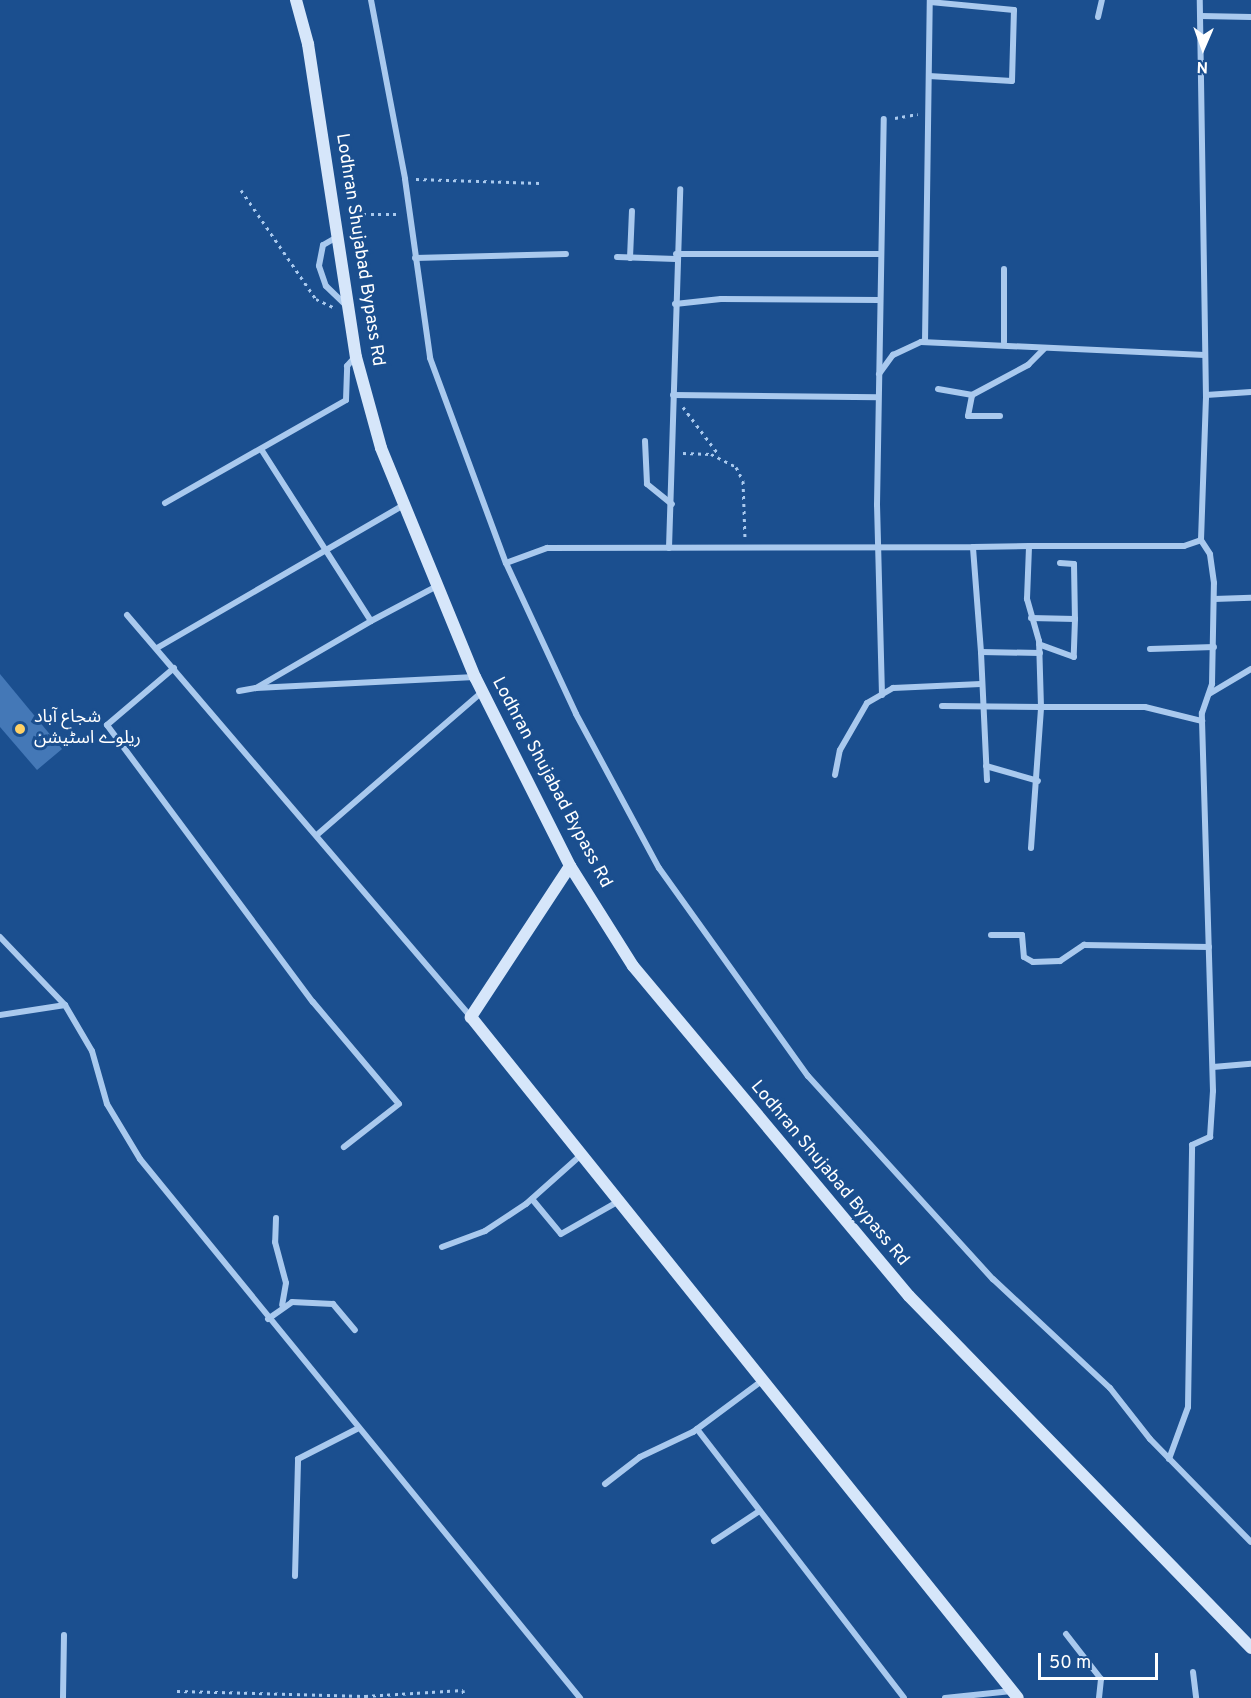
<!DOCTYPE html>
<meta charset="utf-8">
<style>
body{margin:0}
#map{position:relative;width:1251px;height:1698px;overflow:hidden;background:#1b4f8f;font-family:Overpass,"Noto Sans Arabic",sans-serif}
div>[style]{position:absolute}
.building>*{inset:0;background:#4478b7}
.path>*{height:3px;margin-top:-1.5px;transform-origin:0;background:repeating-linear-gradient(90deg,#a9c9ee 0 3px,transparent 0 7.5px)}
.street>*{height:6px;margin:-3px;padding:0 3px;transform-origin:3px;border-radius:3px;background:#a9c9ee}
.secondary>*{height:12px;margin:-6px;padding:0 6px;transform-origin:6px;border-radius:6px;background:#d6e6fa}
.dots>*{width:16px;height:16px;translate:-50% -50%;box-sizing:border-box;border:3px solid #1b4f8f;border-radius:50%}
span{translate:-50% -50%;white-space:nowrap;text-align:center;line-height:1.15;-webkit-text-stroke:6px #1b4f8f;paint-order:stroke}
.street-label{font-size:18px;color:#fff}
.poi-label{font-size:18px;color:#fff}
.left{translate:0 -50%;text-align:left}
.north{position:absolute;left:1173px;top:18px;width:60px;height:60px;-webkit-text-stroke:4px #1b4f8f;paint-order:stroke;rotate:182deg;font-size:16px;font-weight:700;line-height:24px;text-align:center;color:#fff}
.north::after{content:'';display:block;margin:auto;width:21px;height:27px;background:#fff;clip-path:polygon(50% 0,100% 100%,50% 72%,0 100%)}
.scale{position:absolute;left:1038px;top:1653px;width:120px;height:27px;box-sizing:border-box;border:3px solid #fff;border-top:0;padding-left:8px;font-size:18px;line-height:21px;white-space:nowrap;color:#fff;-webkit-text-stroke:4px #1b4f8f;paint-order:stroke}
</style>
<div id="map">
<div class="building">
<div style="clip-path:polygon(0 674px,62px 749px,37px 770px,0 727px)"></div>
</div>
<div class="path">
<div style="left:895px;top:118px;width:23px;rotate:-10deg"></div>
<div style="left:416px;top:179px;width:124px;rotate:1.8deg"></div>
<div style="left:241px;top:190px;width:132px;rotate:55.5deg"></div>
<div style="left:316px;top:299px;width:19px;rotate:25deg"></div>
<div style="left:348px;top:214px;width:50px"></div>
<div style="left:683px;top:407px;width:60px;rotate:53.1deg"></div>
<div style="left:683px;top:453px;width:28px;rotate:2deg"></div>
<div style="left:711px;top:454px;width:28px;rotate:27deg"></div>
<div style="left:736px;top:467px;width:16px;rotate:63deg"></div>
<div style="left:743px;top:481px;width:56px;rotate:88deg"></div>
<div style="left:177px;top:1691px;width:188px;rotate:1.5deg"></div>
<div style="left:365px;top:1696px;width:98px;rotate:-3.5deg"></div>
<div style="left:463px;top:1690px;width:8px;rotate:83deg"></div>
</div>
<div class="street">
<div style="left:371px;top:0;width:182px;rotate:79.2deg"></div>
<div style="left:405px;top:179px;width:181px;rotate:82deg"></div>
<div style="left:430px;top:358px;width:219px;rotate:69.7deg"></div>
<div style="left:506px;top:563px;width:166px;rotate:65.1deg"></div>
<div style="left:576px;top:714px;width:175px;rotate:61.7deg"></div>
<div style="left:659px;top:868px;width:256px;rotate:54.4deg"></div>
<div style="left:808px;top:1076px;width:275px;rotate:47.7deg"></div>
<div style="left:993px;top:1279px;width:160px;rotate:43deg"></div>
<div style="left:1110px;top:1388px;width:65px;rotate:51.9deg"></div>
<div style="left:1150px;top:1439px;width:144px;rotate:45.6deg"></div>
<div style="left:1201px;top:16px;width:50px;rotate:1.1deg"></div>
<div style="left:1098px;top:17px;width:17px;rotate:-77deg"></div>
<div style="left:929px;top:76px;width:83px;rotate:3.4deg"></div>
<div style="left:1012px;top:81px;width:71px;rotate:-88.4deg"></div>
<div style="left:1014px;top:10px;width:84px;rotate:-174.6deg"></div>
<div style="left:337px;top:237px;width:16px;rotate:150deg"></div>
<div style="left:323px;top:245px;width:21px;rotate:101deg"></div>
<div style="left:319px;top:266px;width:21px;rotate:71deg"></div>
<div style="left:326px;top:286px;width:29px;rotate:44deg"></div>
<div style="left:676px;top:254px;width:205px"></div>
<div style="left:617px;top:257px;width:59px;rotate:1.9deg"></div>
<div style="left:415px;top:258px;width:151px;rotate:-1.5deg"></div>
<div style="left:630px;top:258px;width:47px;rotate:-87.6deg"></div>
<div style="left:675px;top:304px;width:46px;rotate:-6.2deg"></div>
<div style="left:721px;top:299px;width:159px;rotate:0.4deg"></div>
<div style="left:925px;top:342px;width:342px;rotate:-89.2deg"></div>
<div style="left:1004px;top:342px;width:73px;rotate:-90deg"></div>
<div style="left:879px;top:374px;width:24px;rotate:-54deg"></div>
<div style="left:893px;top:355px;width:31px;rotate:-25deg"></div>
<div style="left:921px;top:342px;width:284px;rotate:2.6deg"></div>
<div style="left:938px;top:389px;width:35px;rotate:10deg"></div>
<div style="left:673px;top:395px;width:205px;rotate:0.6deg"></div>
<div style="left:1206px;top:395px;width:45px;rotate:-3.8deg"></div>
<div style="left:1000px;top:416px;width:32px;rotate:180deg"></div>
<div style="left:968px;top:416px;width:21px;rotate:-79deg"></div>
<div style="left:972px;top:395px;width:64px;rotate:-28.2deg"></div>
<div style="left:1028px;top:365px;width:23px;rotate:-45deg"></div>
<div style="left:645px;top:441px;width:43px;rotate:87.3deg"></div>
<div style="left:647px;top:484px;width:32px;rotate:39deg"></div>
<div style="left:261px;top:449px;width:204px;rotate:57.4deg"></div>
<div style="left:371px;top:621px;width:75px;rotate:-27.9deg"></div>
<div style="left:165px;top:503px;width:208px;rotate:-29.6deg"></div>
<div style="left:346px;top:400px;width:34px;rotate:-88deg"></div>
<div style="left:347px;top:366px;width:12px;rotate:-48deg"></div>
<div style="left:669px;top:548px;width:359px;rotate:-88.2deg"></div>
<div style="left:506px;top:563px;width:44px;rotate:-20.1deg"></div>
<div style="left:547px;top:548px;width:426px;rotate:-0.1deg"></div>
<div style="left:1060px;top:563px;width:14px;rotate:4deg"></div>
<div style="left:1074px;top:564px;width:55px;rotate:89deg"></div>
<div style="left:1214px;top:599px;width:37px;rotate:-2deg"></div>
<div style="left:127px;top:615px;width:529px;rotate:49.45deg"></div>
<div style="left:1031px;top:618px;width:44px;rotate:1.3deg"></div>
<div style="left:1075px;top:619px;width:38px;rotate:92deg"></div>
<div style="left:1074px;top:657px;width:37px;rotate:-160deg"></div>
<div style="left:157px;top:648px;width:283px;rotate:-30.1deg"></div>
<div style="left:1150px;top:649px;width:64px;rotate:-1.8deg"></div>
<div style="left:981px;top:652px;width:105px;rotate:-94.4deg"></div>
<div style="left:973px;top:547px;width:56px;rotate:-1deg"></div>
<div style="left:174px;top:668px;width:88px;rotate:139.6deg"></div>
<div style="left:107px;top:725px;width:345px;rotate:53.4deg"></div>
<div style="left:313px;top:1002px;width:133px;rotate:49.9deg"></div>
<div style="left:399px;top:1104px;width:70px;rotate:142deg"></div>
<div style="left:256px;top:688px;width:219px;rotate:-2.9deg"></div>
<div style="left:239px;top:691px;width:17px;rotate:-10deg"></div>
<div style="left:256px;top:688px;width:133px;rotate:-30.2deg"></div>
<div style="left:1209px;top:694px;width:49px;rotate:-30.8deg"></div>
<div style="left:882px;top:695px;width:190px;rotate:-91.5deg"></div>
<div style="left:877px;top:505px;width:386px;rotate:-89deg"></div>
<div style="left:942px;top:706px;width:99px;rotate:0.6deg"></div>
<div style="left:1041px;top:707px;width:66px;rotate:-91.7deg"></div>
<div style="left:1039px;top:641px;width:44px;rotate:-105.9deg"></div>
<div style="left:1027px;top:599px;width:53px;rotate:-87.8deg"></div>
<div style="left:1029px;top:546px;width:155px"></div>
<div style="left:1184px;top:546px;width:18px;rotate:-19deg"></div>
<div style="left:986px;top:766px;width:54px;rotate:16.1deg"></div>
<div style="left:835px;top:775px;width:25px;rotate:-79deg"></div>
<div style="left:840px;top:750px;width:54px;rotate:-60.1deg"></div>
<div style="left:867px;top:703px;width:30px;rotate:-30deg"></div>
<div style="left:893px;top:688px;width:88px;rotate:-2.6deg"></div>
<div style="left:987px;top:780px;width:128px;rotate:-92.7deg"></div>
<div style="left:981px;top:652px;width:59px;rotate:1deg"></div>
<div style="left:318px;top:834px;width:217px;rotate:-40.9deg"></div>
<div style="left:1031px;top:848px;width:141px;rotate:-85.9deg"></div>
<div style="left:1041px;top:707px;width:104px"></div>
<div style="left:1145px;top:707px;width:59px;rotate:13.8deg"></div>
<div style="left:991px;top:935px;width:31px"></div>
<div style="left:1022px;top:935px;width:22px;rotate:85deg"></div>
<div style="left:1024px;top:957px;width:10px;rotate:29deg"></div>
<div style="left:1033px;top:962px;width:27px;rotate:-2deg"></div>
<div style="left:1060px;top:961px;width:29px;rotate:-34deg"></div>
<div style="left:1084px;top:945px;width:125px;rotate:0.9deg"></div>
<div style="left:0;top:937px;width:94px;rotate:46.3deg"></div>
<div style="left:65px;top:1005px;width:53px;rotate:59.6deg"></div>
<div style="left:92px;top:1051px;width:55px;rotate:74.2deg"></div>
<div style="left:107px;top:1104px;width:64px;rotate:59deg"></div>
<div style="left:140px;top:1159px;width:696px;rotate:50.77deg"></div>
<div style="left:0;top:1015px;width:66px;rotate:-8.7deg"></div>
<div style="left:1213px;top:1067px;width:38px;rotate:-5deg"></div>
<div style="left:532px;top:1199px;width:45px;rotate:50.4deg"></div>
<div style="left:561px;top:1234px;width:67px;rotate:-29.6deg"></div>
<div style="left:276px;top:1218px;width:24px;rotate:92deg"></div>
<div style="left:275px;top:1242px;width:42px;rotate:75deg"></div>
<div style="left:286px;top:1283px;width:22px;rotate:100deg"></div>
<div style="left:442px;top:1247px;width:46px;rotate:-20.4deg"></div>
<div style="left:485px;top:1231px;width:49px;rotate:-33.4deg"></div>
<div style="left:526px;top:1204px;width:74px;rotate:-41.7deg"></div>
<div style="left:268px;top:1319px;width:29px;rotate:-35deg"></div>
<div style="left:292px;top:1302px;width:41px;rotate:2.8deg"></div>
<div style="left:333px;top:1304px;width:34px;rotate:50deg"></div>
<div style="left:697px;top:1429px;width:339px;rotate:52.4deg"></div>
<div style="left:1169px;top:1459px;width:55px;rotate:-69.9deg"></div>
<div style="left:1188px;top:1407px;width:262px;rotate:-89.1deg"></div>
<div style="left:1192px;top:1145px;width:20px;rotate:-24deg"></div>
<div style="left:1210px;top:1137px;width:46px;rotate:-86.3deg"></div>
<div style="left:1213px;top:1091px;width:378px;rotate:-91.7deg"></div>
<div style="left:1202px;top:713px;width:31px;rotate:-71deg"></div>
<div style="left:1212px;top:684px;width:101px;rotate:-88.9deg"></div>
<div style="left:1214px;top:583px;width:29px;rotate:-98deg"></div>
<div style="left:1210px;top:554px;width:17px;rotate:-123deg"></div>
<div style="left:1201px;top:540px;width:142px;rotate:-88deg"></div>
<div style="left:1206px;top:398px;width:398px;rotate:-90.9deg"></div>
<div style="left:605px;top:1484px;width:44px;rotate:-37.6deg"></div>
<div style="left:640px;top:1457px;width:59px;rotate:-25.3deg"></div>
<div style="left:693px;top:1432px;width:87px;rotate:-36.6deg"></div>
<div style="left:714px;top:1541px;width:53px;rotate:-33.4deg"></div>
<div style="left:295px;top:1576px;width:117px;rotate:-88.5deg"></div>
<div style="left:298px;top:1459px;width:66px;rotate:-27deg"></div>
<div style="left:1066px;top:1634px;width:57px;rotate:52.1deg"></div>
<div style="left:1101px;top:1679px;width:19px;rotate:96deg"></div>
<div style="left:1193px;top:1672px;width:26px;rotate:83deg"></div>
<div style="left:63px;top:1698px;width:63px;rotate:-89.1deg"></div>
<div style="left:945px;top:1698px;width:67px;rotate:-6deg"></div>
</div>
<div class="secondary">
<div style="left:296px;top:0;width:46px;rotate:74.7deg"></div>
<div style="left:308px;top:44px;width:317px;rotate:81.3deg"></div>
<div style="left:356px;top:357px;width:94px;rotate:74.6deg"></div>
<div style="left:381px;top:448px;width:248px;rotate:67.7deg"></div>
<div style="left:475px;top:677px;width:212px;rotate:63.3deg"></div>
<div style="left:570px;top:866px;width:118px;rotate:57.8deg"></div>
<div style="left:633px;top:966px;width:430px;rotate:50.1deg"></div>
<div style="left:909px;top:1296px;width:491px;rotate:45.8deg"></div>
<div style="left:570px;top:866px;width:181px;rotate:123.3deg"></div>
<div style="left:471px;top:1017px;width:873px;rotate:51.23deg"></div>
</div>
<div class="dots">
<div style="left:20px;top:729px;background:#ffd166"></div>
</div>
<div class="street-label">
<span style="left:359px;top:250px;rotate:81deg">Lodhran Shujabad Bypass Rd</span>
<span style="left:551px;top:783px;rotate:62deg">Lodhran Shujabad Bypass Rd</span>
<span style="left:829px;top:1174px;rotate:50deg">Lodhran Shujabad Bypass Rd</span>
</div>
<div class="poi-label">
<span class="left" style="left:34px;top:729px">شجاع آباد<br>ریلوے اسٹیشن</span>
</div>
<div class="north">N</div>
<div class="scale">50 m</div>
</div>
